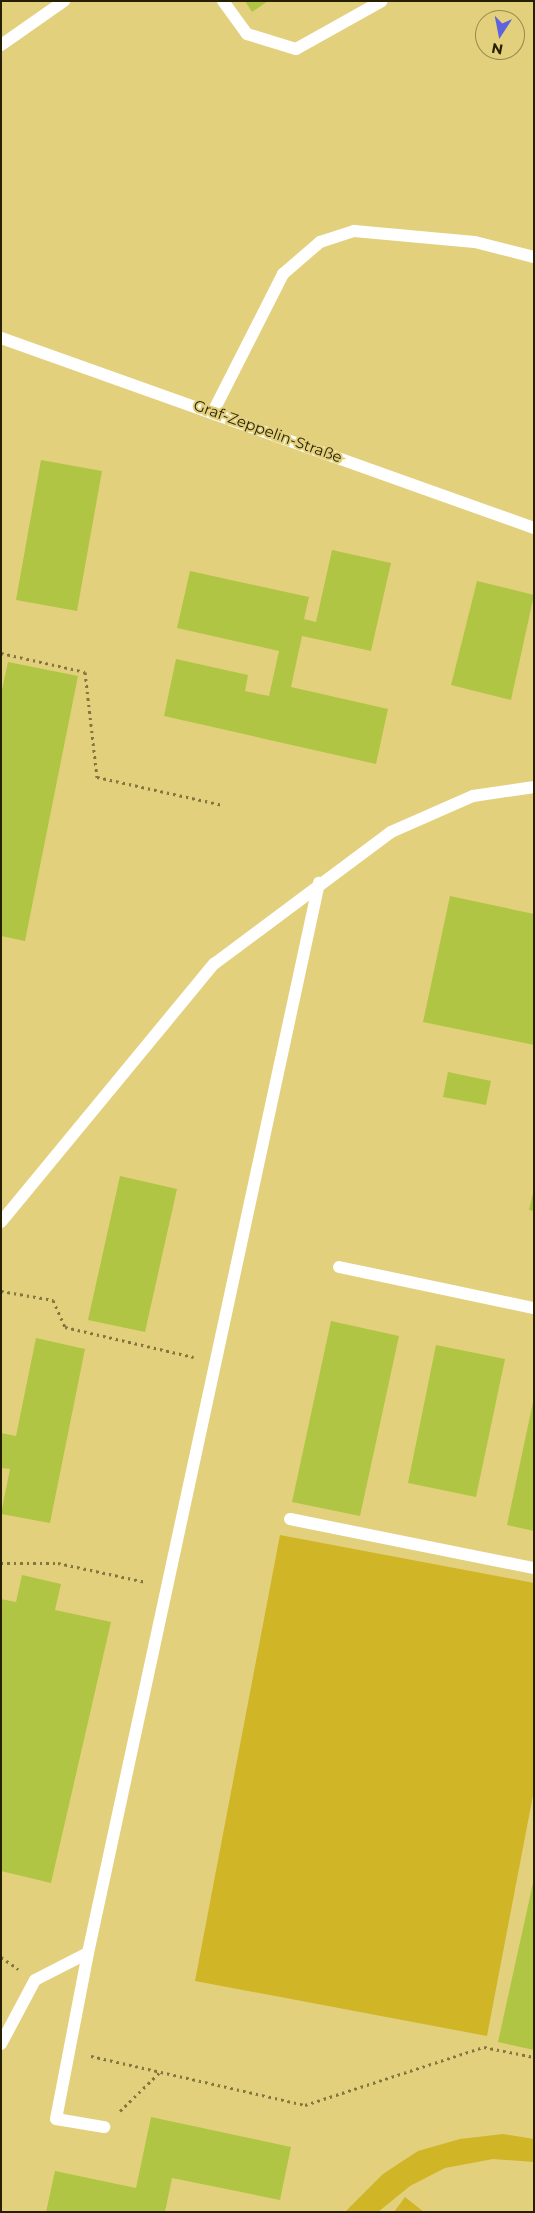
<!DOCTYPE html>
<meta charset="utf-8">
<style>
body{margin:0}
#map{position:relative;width:535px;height:2213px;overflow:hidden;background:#e2d07d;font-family:Montserrat,sans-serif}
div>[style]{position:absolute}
.green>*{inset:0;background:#d0b527}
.building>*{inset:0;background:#b1c544}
.path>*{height:3px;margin-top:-1.5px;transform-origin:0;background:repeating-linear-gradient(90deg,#83763e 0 2.5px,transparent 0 6.5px)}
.service>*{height:12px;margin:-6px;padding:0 6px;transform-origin:6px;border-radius:6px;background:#fff}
span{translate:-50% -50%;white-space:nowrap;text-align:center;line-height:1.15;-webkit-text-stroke:4px #e2d07d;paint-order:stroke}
.street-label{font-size:15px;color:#261f00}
.frame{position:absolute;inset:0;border:2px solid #261f00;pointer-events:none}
.north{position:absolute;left:475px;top:10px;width:50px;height:50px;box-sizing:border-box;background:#e2d07d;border:1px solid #97894b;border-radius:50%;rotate:191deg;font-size:14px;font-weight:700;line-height:20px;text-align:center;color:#261f00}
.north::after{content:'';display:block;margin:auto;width:18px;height:22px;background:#5f63db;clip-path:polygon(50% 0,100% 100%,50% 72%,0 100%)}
</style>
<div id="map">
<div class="green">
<div style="clip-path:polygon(280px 1535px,534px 1583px,534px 1790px,487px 2036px,195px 1981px)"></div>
<div style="clip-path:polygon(503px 2134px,534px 2139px,534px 2162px,493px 2159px,445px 2168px,410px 2186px,378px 2212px,345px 2212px,383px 2174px,418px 2151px,460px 2139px)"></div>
<div style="clip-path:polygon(405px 2197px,424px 2212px,394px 2212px)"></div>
</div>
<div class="building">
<div style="clip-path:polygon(245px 1px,268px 1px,252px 12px)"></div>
<div style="clip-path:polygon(41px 460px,102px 471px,77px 611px,16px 600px)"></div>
<div style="clip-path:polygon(332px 550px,391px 563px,371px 651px,302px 636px,291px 687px,388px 709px,376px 764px,164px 716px,176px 659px,248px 675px,245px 691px,269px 696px,279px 651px,177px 628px,190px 571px,309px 597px,304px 619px,316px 622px)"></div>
<div style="clip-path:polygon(477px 581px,534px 595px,511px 700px,451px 685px)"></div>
<div style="clip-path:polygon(8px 662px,78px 676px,25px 941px,1px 936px,1px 694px)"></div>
<div style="clip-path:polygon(450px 896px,534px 914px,534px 1045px,423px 1022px)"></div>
<div style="clip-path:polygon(448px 1072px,491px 1081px,486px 1105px,443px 1097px)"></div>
<div style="clip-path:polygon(120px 1176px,177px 1189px,145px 1332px,88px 1320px)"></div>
<div style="clip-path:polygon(533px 1193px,534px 1193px,534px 1211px,529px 1210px)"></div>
<div style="clip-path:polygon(331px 1321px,399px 1336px,360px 1516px,292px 1502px)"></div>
<div style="clip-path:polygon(36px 1338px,85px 1349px,50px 1523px,1px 1514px,10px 1469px,1px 1468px,1px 1433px,16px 1436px)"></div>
<div style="clip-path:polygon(436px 1345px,505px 1359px,476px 1497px,408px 1483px)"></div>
<div style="clip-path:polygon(533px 1402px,534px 1402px,534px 1531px,507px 1525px)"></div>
<div style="clip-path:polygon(22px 1575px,61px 1584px,55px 1610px,111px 1622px,51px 1883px,1px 1871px,1px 1599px,16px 1602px)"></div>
<div style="clip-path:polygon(533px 1883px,534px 1883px,534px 2050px,498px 2042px)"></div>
<div style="clip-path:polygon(151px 2117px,291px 2147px,280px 2200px,172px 2178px,165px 2212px,46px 2212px,55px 2171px,136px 2188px)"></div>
</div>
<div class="path">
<div style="left:1px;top:653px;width:86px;rotate:12.7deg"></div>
<div style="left:85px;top:672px;width:106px;rotate:83.5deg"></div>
<div style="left:97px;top:777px;width:129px;rotate:12.5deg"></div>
<div style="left:1px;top:1291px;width:53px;rotate:9.8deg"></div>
<div style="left:53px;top:1300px;width:30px;rotate:66deg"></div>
<div style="left:65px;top:1327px;width:132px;rotate:13.1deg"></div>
<div style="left:1px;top:1563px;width:57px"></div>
<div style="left:58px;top:1563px;width:90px;rotate:12.2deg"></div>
<div style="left:1px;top:1957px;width:21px;rotate:35deg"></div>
<div style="left:91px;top:2056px;width:220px;rotate:12.9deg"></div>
<div style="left:305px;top:2105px;width:188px;rotate:-18deg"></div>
<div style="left:484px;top:2047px;width:51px;rotate:11.3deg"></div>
<div style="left:120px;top:2111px;width:56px;rotate:-44.3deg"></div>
</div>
<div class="service">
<div style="left:223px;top:1px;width:41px;rotate:54deg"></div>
<div style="left:247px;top:34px;width:51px;rotate:17deg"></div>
<div style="left:296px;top:49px;width:98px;rotate:-29.2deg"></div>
<div style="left:1px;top:45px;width:77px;rotate:-34.9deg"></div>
<div style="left:1px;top:338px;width:566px;rotate:19.62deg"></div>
<div style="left:214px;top:410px;width:153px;rotate:-63.1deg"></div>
<div style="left:283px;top:274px;width:49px;rotate:-40.9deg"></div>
<div style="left:320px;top:242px;width:36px;rotate:-18deg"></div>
<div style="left:354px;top:231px;width:121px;rotate:5.2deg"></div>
<div style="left:475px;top:242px;width:61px;rotate:14.3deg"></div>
<div style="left:1px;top:1222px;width:335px;rotate:-50.5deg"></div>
<div style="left:214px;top:964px;width:221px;rotate:-36.7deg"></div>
<div style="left:391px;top:832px;width:90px;rotate:-23.7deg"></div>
<div style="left:473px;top:796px;width:62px;rotate:-8.4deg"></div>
<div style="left:339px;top:1267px;width:199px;rotate:11.9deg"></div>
<div style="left:290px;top:1519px;width:249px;rotate:11.4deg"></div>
<div style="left:88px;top:1953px;width:169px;rotate:100.9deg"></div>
<div style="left:56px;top:2119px;width:49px;rotate:9.5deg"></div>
<div style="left:1px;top:2044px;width:72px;rotate:-62deg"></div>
<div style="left:35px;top:1980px;width:59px;rotate:-27deg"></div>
<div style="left:88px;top:1953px;width:1095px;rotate:-77.82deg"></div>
</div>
<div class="street-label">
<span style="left:268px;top:431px;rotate:20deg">Graf-Zeppelin-Straße</span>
</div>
<div class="frame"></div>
<div class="north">N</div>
</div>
